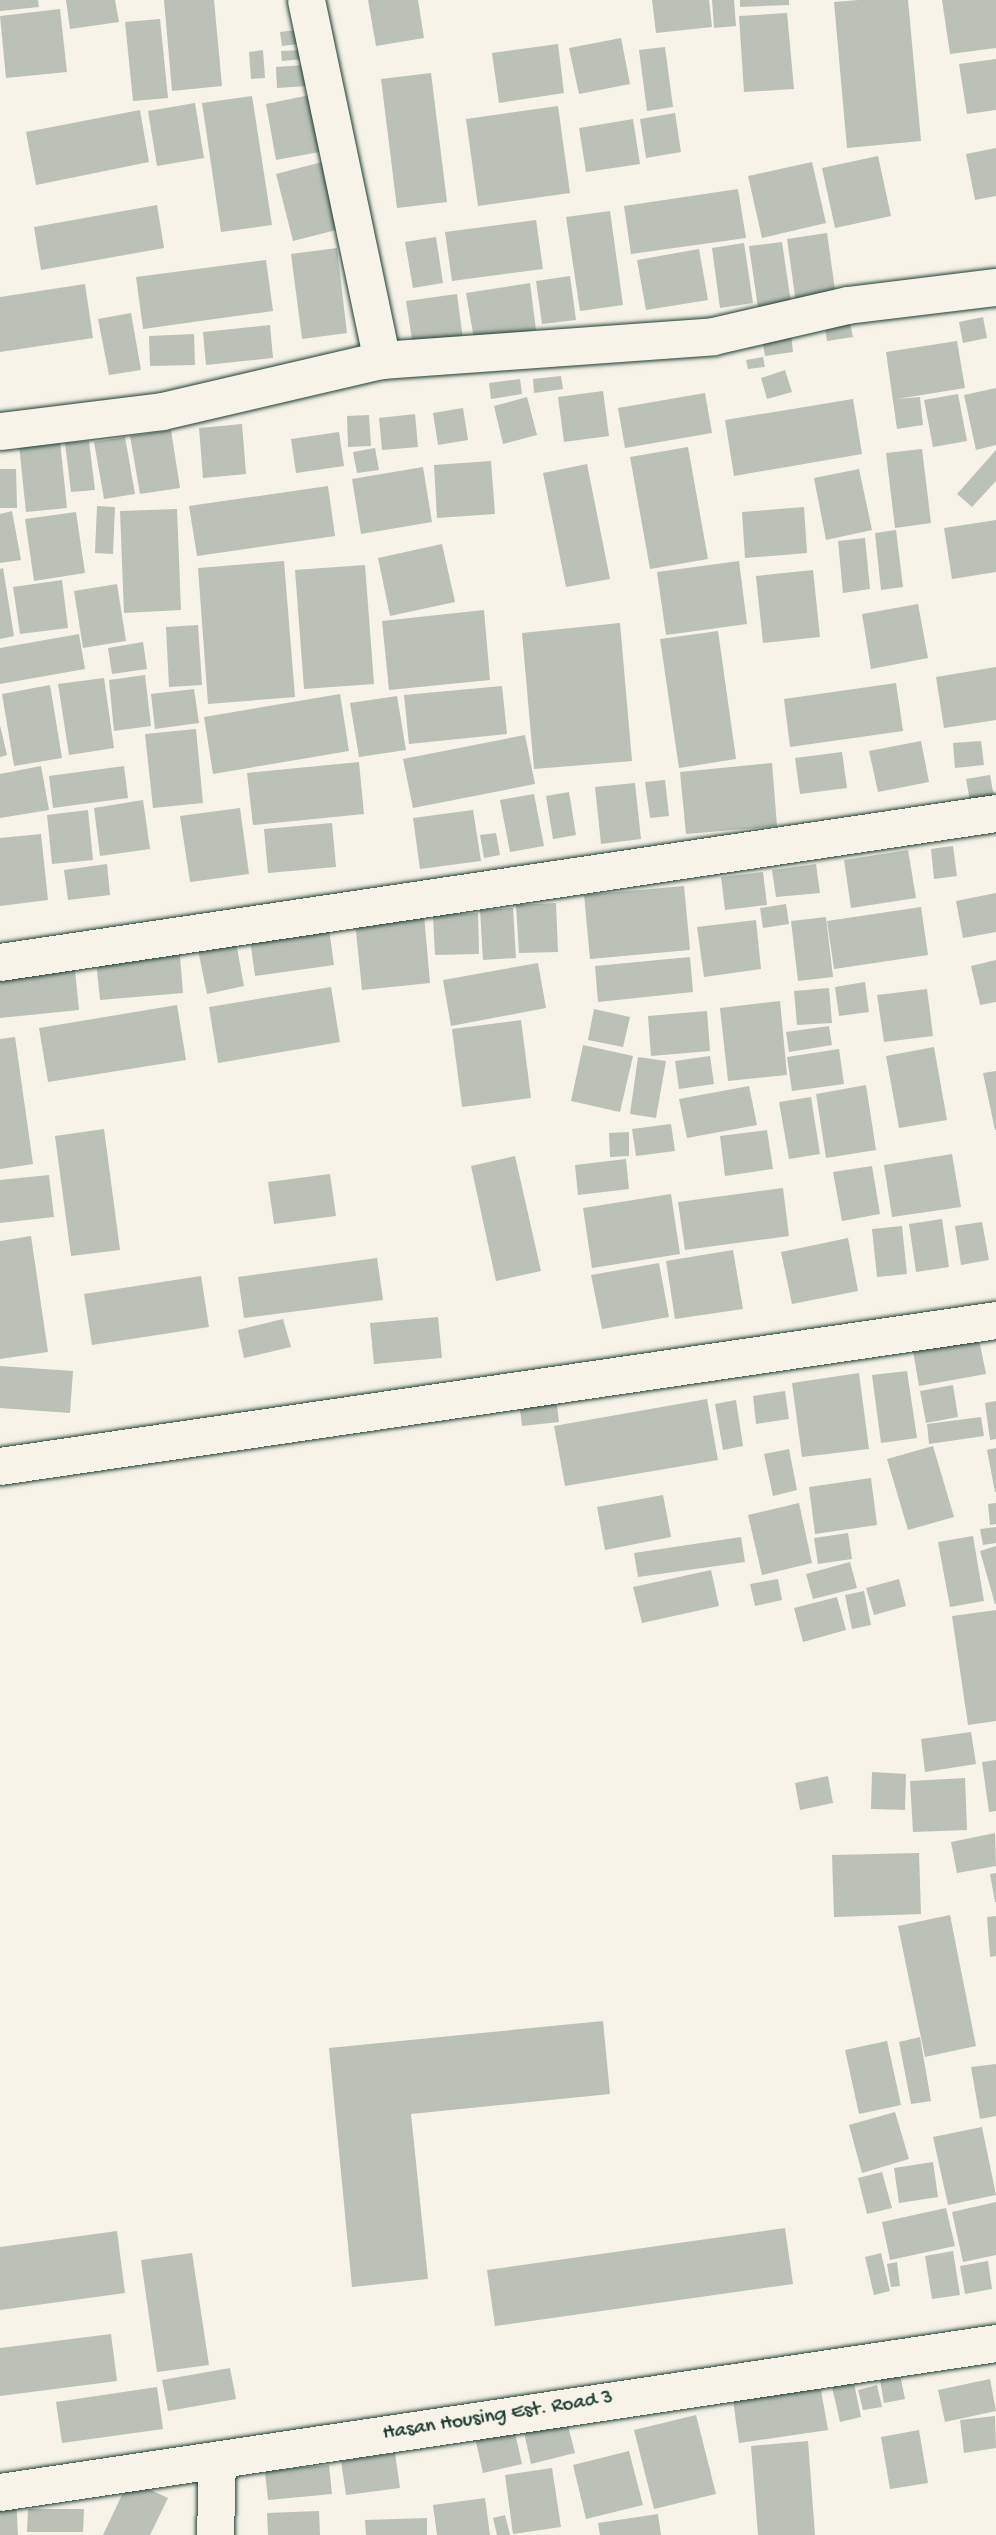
<!DOCTYPE html>
<style>
body{margin:0}
#map{position:relative;width:996px;height:2535px;overflow:hidden;background:#f7f3e8;font-family:"Gochi Hand",sans-serif}
div>[style]{position:absolute}
.building>*{inset:0;background:#bbc1b6}
.roads{filter:drop-shadow(0 0 2px #1f3d34) drop-shadow(0 0 2px #1f3d34)}
.street>*{height:37px;margin:-18.5px;padding:0 18.5px;transform-origin:18.5px;border-radius:18.5px;background:#f7f3e8}
span{translate:-50% -50%;white-space:nowrap;text-align:center;line-height:1.15;-webkit-text-stroke:5px #f7f3e8;paint-order:stroke}
.street-label{font-size:21px;color:#1f3d34}
</style>
<div id="map">
<div class="building">
<div style="clip-path:polygon(0 0,38px 0,39px 7px,0 11px)"></div>
<div style="clip-path:polygon(66px 0,115px 0,119px 22px,70px 29px)"></div>
<div style="clip-path:polygon(164px 0,214px 0,222px 86px,172px 91px)"></div>
<div style="clip-path:polygon(368px 0,418px 0,424px 38px,376px 46px)"></div>
<div style="clip-path:polygon(652px 0,709px 0,712px 27px,656px 33px)"></div>
<div style="clip-path:polygon(712px 0,734px 0,736px 26px,714px 28px)"></div>
<div style="clip-path:polygon(740px 0,789px 0,789px 5px,740px 7px)"></div>
<div style="clip-path:polygon(859px 0,908px 0,921px 141px,847px 148px,834px 2px)"></div>
<div style="clip-path:polygon(942px 0,996px 0,996px 48px,950px 54px)"></div>
<div style="clip-path:polygon(60px 9px,67px 72px,6px 78px,0 16px)"></div>
<div style="clip-path:polygon(787px 13px,794px 89px,744px 92px,739px 16px)"></div>
<div style="clip-path:polygon(160px 19px,168px 98px,133px 101px,125px 22px)"></div>
<div style="clip-path:polygon(304px 29px,306px 43px,282px 46px,280px 32px)"></div>
<div style="clip-path:polygon(621px 38px,630px 84px,579px 94px,569px 48px)"></div>
<div style="clip-path:polygon(558px 44px,564px 93px,499px 103px,492px 53px)"></div>
<div style="clip-path:polygon(665px 47px,673px 107px,647px 111px,639px 50px)"></div>
<div style="clip-path:polygon(263px 50px,265px 78px,251px 79px,249px 52px)"></div>
<div style="clip-path:polygon(303px 50px,304px 59px,282px 61px,281px 51px)"></div>
<div style="clip-path:polygon(996px 59px,996px 110px,967px 114px,959px 64px)"></div>
<div style="clip-path:polygon(305px 65px,307px 86px,277px 88px,276px 67px)"></div>
<div style="clip-path:polygon(431px 73px,447px 202px,397px 208px,381px 79px)"></div>
<div style="clip-path:polygon(315px 94px,325px 151px,276px 160px,266px 104px)"></div>
<div style="clip-path:polygon(252px 96px,272px 225px,221px 232px,202px 103px)"></div>
<div style="clip-path:polygon(195px 103px,204px 158px,157px 166px,148px 111px)"></div>
<div style="clip-path:polygon(558px 106px,570px 193px,478px 206px,466px 119px)"></div>
<div style="clip-path:polygon(140px 110px,149px 162px,36px 185px,26px 132px)"></div>
<div style="clip-path:polygon(675px 113px,681px 152px,646px 158px,640px 119px)"></div>
<div style="clip-path:polygon(633px 119px,640px 164px,586px 172px,579px 128px)"></div>
<div style="clip-path:polygon(996px 148px,996px 196px,975px 200px,966px 154px)"></div>
<div style="clip-path:polygon(878px 156px,891px 216px,835px 228px,822px 168px)"></div>
<div style="clip-path:polygon(326px 161px,344px 228px,293px 241px,276px 174px)"></div>
<div style="clip-path:polygon(812px 162px,826px 223px,762px 238px,748px 176px)"></div>
<div style="clip-path:polygon(738px 189px,746px 238px,631px 254px,624px 206px)"></div>
<div style="clip-path:polygon(157px 205px,164px 248px,41px 270px,34px 227px)"></div>
<div style="clip-path:polygon(610px 211px,623px 305px,580px 311px,566px 217px)"></div>
<div style="clip-path:polygon(536px 220px,543px 269px,452px 281px,445px 232px)"></div>
<div style="clip-path:polygon(827px 233px,836px 297px,796px 303px,787px 239px)"></div>
<div style="clip-path:polygon(436px 237px,443px 283px,413px 288px,405px 242px)"></div>
<div style="clip-path:polygon(782px 242px,791px 303px,758px 308px,749px 246px)"></div>
<div style="clip-path:polygon(744px 243px,753px 303px,720px 308px,712px 248px)"></div>
<div style="clip-path:polygon(337px 248px,347px 333px,302px 339px,291px 254px)"></div>
<div style="clip-path:polygon(699px 249px,708px 300px,646px 310px,637px 260px)"></div>
<div style="clip-path:polygon(266px 260px,273px 311px,143px 329px,136px 277px)"></div>
<div style="clip-path:polygon(570px 276px,576px 320px,542px 324px,536px 281px)"></div>
<div style="clip-path:polygon(530px 283px,536px 330px,474px 339px,466px 293px)"></div>
<div style="clip-path:polygon(85px 284px,93px 338px,0 352px,0 297px)"></div>
<div style="clip-path:polygon(457px 294px,463px 339px,413px 346px,406px 301px)"></div>
<div style="clip-path:polygon(131px 313px,141px 370px,109px 375px,98px 319px)"></div>
<div style="clip-path:polygon(983px 317px,987px 338px,963px 343px,959px 322px)"></div>
<div style="clip-path:polygon(850px 323px,853px 337px,827px 341px,825px 328px)"></div>
<div style="clip-path:polygon(270px 325px,273px 358px,206px 365px,203px 332px)"></div>
<div style="clip-path:polygon(194px 334px,195px 365px,150px 366px,149px 336px)"></div>
<div style="clip-path:polygon(791px 334px,793px 352px,765px 356px,762px 338px)"></div>
<div style="clip-path:polygon(957px 341px,965px 388px,897px 399px,920px 397px,923px 425px,897px 429px,886px 352px)"></div>
<div style="clip-path:polygon(763px 357px,765px 367px,748px 369px,746px 360px)"></div>
<div style="clip-path:polygon(785px 370px,792px 392px,767px 399px,761px 378px)"></div>
<div style="clip-path:polygon(561px 376px,563px 389px,534px 393px,533px 379px)"></div>
<div style="clip-path:polygon(520px 379px,522px 394px,491px 399px,489px 383px)"></div>
<div style="clip-path:polygon(996px 388px,996px 445px,976px 450px,964px 395px)"></div>
<div style="clip-path:polygon(603px 391px,609px 436px,564px 442px,558px 397px)"></div>
<div style="clip-path:polygon(705px 393px,712px 433px,625px 448px,618px 408px)"></div>
<div style="clip-path:polygon(958px 394px,967px 441px,933px 447px,924px 400px)"></div>
<div style="clip-path:polygon(527px 397px,537px 435px,503px 444px,494px 406px)"></div>
<div style="clip-path:polygon(853px 399px,862px 454px,734px 476px,725px 420px)"></div>
<div style="clip-path:polygon(463px 408px,468px 440px,438px 445px,433px 413px)"></div>
<div style="clip-path:polygon(415px 414px,418px 447px,382px 450px,379px 418px)"></div>
<div style="clip-path:polygon(369px 415px,371px 446px,348px 447px,347px 416px)"></div>
<div style="clip-path:polygon(242px 424px,246px 474px,203px 478px,199px 428px)"></div>
<div style="clip-path:polygon(171px 430px,180px 488px,140px 494px,130px 436px)"></div>
<div style="clip-path:polygon(339px 432px,344px 466px,296px 473px,291px 439px)"></div>
<div style="clip-path:polygon(125px 437px,135px 494px,104px 499px,94px 442px)"></div>
<div style="clip-path:polygon(60px 441px,67px 508px,26px 512px,19px 445px)"></div>
<div style="clip-path:polygon(89px 441px,95px 490px,71px 492px,65px 443px)"></div>
<div style="clip-path:polygon(688px 447px,708px 559px,650px 569px,630px 457px)"></div>
<div style="clip-path:polygon(375px 448px,379px 470px,357px 473px,353px 452px)"></div>
<div style="clip-path:polygon(922px 449px,931px 523px,895px 528px,886px 453px)"></div>
<div style="clip-path:polygon(996px 450px,996px 481px,972px 507px,957px 494px)"></div>
<div style="clip-path:polygon(491px 461px,495px 514px,437px 518px,434px 465px)"></div>
<div style="clip-path:polygon(587px 464px,610px 579px,566px 587px,543px 473px)"></div>
<div style="clip-path:polygon(423px 467px,432px 522px,361px 534px,352px 479px)"></div>
<div style="clip-path:polygon(0 469px,16px 469px,17px 508px,0 508px)"></div>
<div style="clip-path:polygon(859px 469px,872px 530px,826px 540px,814px 478px)"></div>
<div style="clip-path:polygon(328px 486px,335px 536px,197px 556px,189px 506px)"></div>
<div style="clip-path:polygon(97px 506px,115px 507px,113px 554px,95px 553px)"></div>
<div style="clip-path:polygon(804px 507px,807px 553px,745px 558px,742px 512px)"></div>
<div style="clip-path:polygon(177px 509px,181px 610px,124px 613px,120px 511px)"></div>
<div style="clip-path:polygon(12px 511px,21px 560px,0 563px,0 514px)"></div>
<div style="clip-path:polygon(76px 512px,85px 573px,34px 581px,25px 519px)"></div>
<div style="clip-path:polygon(996px 520px,996px 572px,952px 579px,944px 528px)"></div>
<div style="clip-path:polygon(896px 530px,903px 587px,881px 590px,875px 533px)"></div>
<div style="clip-path:polygon(865px 538px,870px 589px,843px 593px,838px 541px)"></div>
<div style="clip-path:polygon(442px 544px,455px 602px,390px 616px,378px 558px)"></div>
<div style="clip-path:polygon(284px 561px,295px 697px,208px 704px,198px 568px)"></div>
<div style="clip-path:polygon(739px 561px,747px 624px,666px 635px,657px 572px)"></div>
<div style="clip-path:polygon(365px 565px,374px 684px,304px 689px,295px 570px)"></div>
<div style="clip-path:polygon(3px 568px,14px 636px,0 639px,0 569px)"></div>
<div style="clip-path:polygon(813px 570px,820px 637px,763px 643px,756px 576px)"></div>
<div style="clip-path:polygon(62px 580px,68px 628px,20px 634px,13px 587px)"></div>
<div style="clip-path:polygon(117px 584px,126px 641px,83px 648px,74px 591px)"></div>
<div style="clip-path:polygon(918px 604px,928px 658px,871px 669px,862px 614px)"></div>
<div style="clip-path:polygon(484px 610px,490px 680px,389px 690px,382px 621px)"></div>
<div style="clip-path:polygon(620px 623px,632px 761px,534px 769px,522px 633px)"></div>
<div style="clip-path:polygon(198px 625px,202px 685px,169px 687px,166px 627px)"></div>
<div style="clip-path:polygon(718px 631px,736px 759px,679px 768px,660px 639px)"></div>
<div style="clip-path:polygon(79px 634px,85px 669px,0 684px,0 648px)"></div>
<div style="clip-path:polygon(143px 642px,147px 669px,112px 674px,108px 648px)"></div>
<div style="clip-path:polygon(996px 667px,996px 720px,944px 728px,936px 677px)"></div>
<div style="clip-path:polygon(145px 675px,151px 726px,114px 731px,109px 680px)"></div>
<div style="clip-path:polygon(104px 678px,114px 748px,69px 755px,58px 684px)"></div>
<div style="clip-path:polygon(896px 683px,903px 731px,790px 747px,784px 699px)"></div>
<div style="clip-path:polygon(50px 685px,62px 758px,14px 766px,2px 694px)"></div>
<div style="clip-path:polygon(502px 686px,507px 734px,409px 744px,404px 695px)"></div>
<div style="clip-path:polygon(194px 689px,199px 723px,155px 729px,151px 694px)"></div>
<div style="clip-path:polygon(340px 694px,349px 751px,213px 774px,204px 717px)"></div>
<div style="clip-path:polygon(397px 696px,406px 750px,359px 757px,350px 703px)"></div>
<div style="clip-path:polygon(0 725px,7px 755px,0 757px)"></div>
<div style="clip-path:polygon(196px 729px,203px 803px,153px 808px,145px 734px)"></div>
<div style="clip-path:polygon(525px 735px,535px 784px,413px 808px,403px 759px)"></div>
<div style="clip-path:polygon(921px 741px,929px 782px,878px 792px,869px 751px)"></div>
<div style="clip-path:polygon(981px 741px,984px 765px,955px 768px,953px 743px)"></div>
<div style="clip-path:polygon(842px 752px,847px 788px,800px 794px,795px 758px)"></div>
<div style="clip-path:polygon(359px 762px,364px 814px,253px 825px,247px 773px)"></div>
<div style="clip-path:polygon(772px 763px,777px 826px,686px 834px,680px 772px)"></div>
<div style="clip-path:polygon(41px 766px,49px 810px,0 818px,0 774px)"></div>
<div style="clip-path:polygon(124px 766px,128px 798px,53px 808px,49px 776px)"></div>
<div style="clip-path:polygon(990px 775px,994px 797px,970px 801px,966px 779px)"></div>
<div style="clip-path:polygon(665px 780px,669px 816px,650px 818px,645px 782px)"></div>
<div style="clip-path:polygon(635px 783px,641px 839px,601px 844px,595px 787px)"></div>
<div style="clip-path:polygon(569px 792px,576px 835px,553px 839px,546px 796px)"></div>
<div style="clip-path:polygon(534px 794px,544px 846px,510px 852px,500px 800px)"></div>
<div style="clip-path:polygon(143px 800px,150px 849px,100px 856px,94px 808px)"></div>
<div style="clip-path:polygon(240px 808px,249px 874px,190px 882px,180px 816px)"></div>
<div style="clip-path:polygon(88px 810px,93px 860px,52px 864px,47px 815px)"></div>
<div style="clip-path:polygon(473px 810px,481px 861px,420px 869px,413px 818px)"></div>
<div style="clip-path:polygon(332px 823px,336px 867px,268px 873px,264px 829px)"></div>
<div style="clip-path:polygon(496px 833px,500px 855px,484px 858px,480px 835px)"></div>
<div style="clip-path:polygon(41px 834px,48px 900px,0 906px,0 838px)"></div>
<div style="clip-path:polygon(953px 846px,957px 876px,934px 879px,931px 849px)"></div>
<div style="clip-path:polygon(908px 850px,916px 898px,851px 908px,844px 860px)"></div>
<div style="clip-path:polygon(107px 864px,110px 895px,68px 900px,64px 870px)"></div>
<div style="clip-path:polygon(816px 864px,820px 893px,776px 897px,772px 870px)"></div>
<div style="clip-path:polygon(763px 872px,767px 905px,725px 910px,721px 877px)"></div>
<div style="clip-path:polygon(684px 886px,690px 950px,590px 959px,584px 895px)"></div>
<div style="clip-path:polygon(996px 893px,996px 932px,963px 938px,956px 901px)"></div>
<div style="clip-path:polygon(556px 903px,558px 952px,519px 953px,516px 905px)"></div>
<div style="clip-path:polygon(786px 904px,789px 924px,763px 928px,760px 908px)"></div>
<div style="clip-path:polygon(921px 907px,928px 955px,834px 969px,827px 921px)"></div>
<div style="clip-path:polygon(513px 908px,516px 958px,483px 960px,480px 910px)"></div>
<div style="clip-path:polygon(478px 913px,479px 954px,435px 955px,433px 915px)"></div>
<div style="clip-path:polygon(424px 915px,430px 983px,362px 990px,355px 922px)"></div>
<div style="clip-path:polygon(826px 917px,833px 977px,798px 981px,791px 921px)"></div>
<div style="clip-path:polygon(756px 920px,761px 969px,704px 977px,697px 927px)"></div>
<div style="clip-path:polygon(329px 929px,334px 965px,255px 976px,250px 939px)"></div>
<div style="clip-path:polygon(235px 937px,244px 986px,207px 994px,197px 945px)"></div>
<div style="clip-path:polygon(179px 944px,183px 993px,100px 1000px,95px 951px)"></div>
<div style="clip-path:polygon(690px 957px,693px 992px,598px 1002px,595px 966px)"></div>
<div style="clip-path:polygon(996px 960px,996px 1002px,980px 1005px,971px 966px)"></div>
<div style="clip-path:polygon(538px 963px,546px 1008px,451px 1026px,443px 980px)"></div>
<div style="clip-path:polygon(75px 970px,79px 1010px,0 1018px,0 977px)"></div>
<div style="clip-path:polygon(865px 982px,869px 1012px,839px 1016px,835px 987px)"></div>
<div style="clip-path:polygon(331px 987px,340px 1042px,218px 1063px,209px 1007px)"></div>
<div style="clip-path:polygon(829px 988px,832px 1023px,797px 1025px,794px 991px)"></div>
<div style="clip-path:polygon(927px 989px,933px 1036px,884px 1042px,877px 995px)"></div>
<div style="clip-path:polygon(780px 1001px,787px 1075px,728px 1081px,720px 1008px)"></div>
<div style="clip-path:polygon(177px 1005px,186px 1060px,48px 1082px,39px 1028px)"></div>
<div style="clip-path:polygon(594px 1009px,630px 1017px,623px 1047px,588px 1040px)"></div>
<div style="clip-path:polygon(707px 1011px,710px 1051px,651px 1056px,648px 1016px)"></div>
<div style="clip-path:polygon(521px 1020px,531px 1098px,462px 1107px,452px 1029px)"></div>
<div style="clip-path:polygon(829px 1026px,832px 1045px,789px 1052px,786px 1032px)"></div>
<div style="clip-path:polygon(15px 1037px,33px 1164px,0 1169px,0 1039px)"></div>
<div style="clip-path:polygon(583px 1045px,633px 1056px,620px 1112px,571px 1101px)"></div>
<div style="clip-path:polygon(934px 1047px,947px 1120px,899px 1128px,886px 1056px)"></div>
<div style="clip-path:polygon(839px 1049px,844px 1084px,792px 1091px,787px 1057px)"></div>
<div style="clip-path:polygon(710px 1056px,714px 1084px,679px 1089px,675px 1061px)"></div>
<div style="clip-path:polygon(638px 1057px,666px 1061px,656px 1118px,630px 1114px)"></div>
<div style="clip-path:polygon(996px 1071px,996px 1130px,995px 1130px,983px 1073px)"></div>
<div style="clip-path:polygon(866px 1085px,876px 1150px,826px 1158px,816px 1094px)"></div>
<div style="clip-path:polygon(749px 1086px,757px 1125px,687px 1138px,679px 1099px)"></div>
<div style="clip-path:polygon(811px 1097px,820px 1154px,789px 1159px,779px 1102px)"></div>
<div style="clip-path:polygon(671px 1124px,675px 1151px,636px 1156px,632px 1129px)"></div>
<div style="clip-path:polygon(104px 1129px,120px 1250px,71px 1256px,55px 1136px)"></div>
<div style="clip-path:polygon(767px 1130px,773px 1169px,725px 1176px,720px 1136px)"></div>
<div style="clip-path:polygon(629px 1132px,629px 1156px,610px 1157px,609px 1133px)"></div>
<div style="clip-path:polygon(952px 1154px,961px 1207px,892px 1217px,884px 1165px)"></div>
<div style="clip-path:polygon(515px 1156px,541px 1271px,496px 1281px,471px 1166px)"></div>
<div style="clip-path:polygon(626px 1159px,629px 1189px,578px 1195px,575px 1165px)"></div>
<div style="clip-path:polygon(872px 1166px,880px 1214px,842px 1221px,833px 1172px)"></div>
<div style="clip-path:polygon(330px 1174px,336px 1216px,274px 1224px,268px 1182px)"></div>
<div style="clip-path:polygon(49px 1175px,54px 1217px,0 1223px,0 1180px)"></div>
<div style="clip-path:polygon(783px 1188px,789px 1236px,685px 1250px,678px 1202px)"></div>
<div style="clip-path:polygon(671px 1194px,680px 1254px,592px 1268px,583px 1208px)"></div>
<div style="clip-path:polygon(942px 1219px,949px 1267px,916px 1272px,909px 1224px)"></div>
<div style="clip-path:polygon(982px 1222px,989px 1260px,961px 1265px,955px 1226px)"></div>
<div style="clip-path:polygon(902px 1226px,907px 1274px,877px 1277px,872px 1229px)"></div>
<div style="clip-path:polygon(31px 1236px,48px 1352px,0 1359px,0 1241px)"></div>
<div style="clip-path:polygon(848px 1238px,858px 1291px,792px 1304px,781px 1252px)"></div>
<div style="clip-path:polygon(733px 1250px,743px 1309px,675px 1319px,666px 1261px)"></div>
<div style="clip-path:polygon(377px 1258px,383px 1300px,244px 1318px,238px 1277px)"></div>
<div style="clip-path:polygon(659px 1263px,669px 1317px,602px 1329px,591px 1275px)"></div>
<div style="clip-path:polygon(201px 1276px,209px 1327px,92px 1345px,84px 1294px)"></div>
<div style="clip-path:polygon(438px 1317px,442px 1358px,374px 1364px,370px 1323px)"></div>
<div style="clip-path:polygon(283px 1319px,291px 1347px,244px 1358px,238px 1330px)"></div>
<div style="clip-path:polygon(979px 1339px,986px 1374px,919px 1386px,913px 1351px)"></div>
<div style="clip-path:polygon(0 1366px,73px 1371px,70px 1413px,0 1408px)"></div>
<div style="clip-path:polygon(907px 1371px,917px 1438px,881px 1443px,872px 1375px)"></div>
<div style="clip-path:polygon(859px 1373px,869px 1449px,802px 1457px,792px 1383px)"></div>
<div style="clip-path:polygon(953px 1385px,958px 1417px,926px 1423px,920px 1391px)"></div>
<div style="clip-path:polygon(785px 1391px,789px 1419px,756px 1424px,753px 1396px)"></div>
<div style="clip-path:polygon(556px 1398px,559px 1422px,522px 1426px,519px 1402px)"></div>
<div style="clip-path:polygon(707px 1399px,718px 1460px,565px 1486px,554px 1426px)"></div>
<div style="clip-path:polygon(736px 1400px,743px 1446px,723px 1450px,715px 1404px)"></div>
<div style="clip-path:polygon(996px 1401px,996px 1439px,990px 1440px,985px 1403px)"></div>
<div style="clip-path:polygon(981px 1417px,984px 1436px,929px 1444px,927px 1424px)"></div>
<div style="clip-path:polygon(933px 1446px,954px 1517px,908px 1530px,887px 1459px)"></div>
<div style="clip-path:polygon(996px 1448px,996px 1492px,995px 1492px,987px 1450px)"></div>
<div style="clip-path:polygon(789px 1449px,797px 1490px,773px 1496px,764px 1454px)"></div>
<div style="clip-path:polygon(871px 1478px,877px 1525px,815px 1534px,809px 1487px)"></div>
<div style="clip-path:polygon(663px 1495px,671px 1537px,605px 1550px,597px 1507px)"></div>
<div style="clip-path:polygon(799px 1503px,812px 1563px,762px 1575px,748px 1515px)"></div>
<div style="clip-path:polygon(996px 1503px,996px 1524px,990px 1525px,988px 1504px)"></div>
<div style="clip-path:polygon(996px 1527px,996px 1543px,983px 1545px,980px 1529px)"></div>
<div style="clip-path:polygon(848px 1533px,852px 1559px,818px 1564px,814px 1538px)"></div>
<div style="clip-path:polygon(973px 1536px,984px 1601px,950px 1607px,938px 1542px)"></div>
<div style="clip-path:polygon(741px 1537px,745px 1562px,638px 1577px,634px 1553px)"></div>
<div style="clip-path:polygon(996px 1546px,996px 1604px,995px 1604px,980px 1551px)"></div>
<div style="clip-path:polygon(850px 1562px,857px 1588px,813px 1599px,806px 1574px)"></div>
<div style="clip-path:polygon(711px 1570px,719px 1606px,642px 1623px,633px 1587px)"></div>
<div style="clip-path:polygon(778px 1579px,782px 1600px,755px 1606px,750px 1584px)"></div>
<div style="clip-path:polygon(899px 1579px,906px 1606px,874px 1615px,866px 1588px)"></div>
<div style="clip-path:polygon(864px 1591px,871px 1625px,852px 1629px,845px 1595px)"></div>
<div style="clip-path:polygon(837px 1597px,846px 1630px,803px 1642px,794px 1608px)"></div>
<div style="clip-path:polygon(996px 1610px,996px 1721px,968px 1725px,952px 1616px)"></div>
<div style="clip-path:polygon(971px 1732px,976px 1764px,925px 1772px,921px 1739px)"></div>
<div style="clip-path:polygon(996px 1760px,996px 1811px,989px 1812px,982px 1762px)"></div>
<div style="clip-path:polygon(872px 1772px,906px 1774px,905px 1810px,871px 1809px)"></div>
<div style="clip-path:polygon(828px 1776px,833px 1803px,800px 1810px,795px 1783px)"></div>
<div style="clip-path:polygon(965px 1778px,967px 1830px,913px 1832px,910px 1781px)"></div>
<div style="clip-path:polygon(995px 1833px,996px 1866px,957px 1873px,951px 1842px)"></div>
<div style="clip-path:polygon(919px 1853px,921px 1914px,834px 1917px,832px 1855px)"></div>
<div style="clip-path:polygon(996px 1873px,996px 1902px,995px 1902px,990px 1874px)"></div>
<div style="clip-path:polygon(950px 1915px,976px 2046px,925px 2057px,898px 1926px)"></div>
<div style="clip-path:polygon(996px 1916px,996px 1956px,990px 1957px,987px 1917px)"></div>
<div style="clip-path:polygon(603px 2021px,610px 2094px,411px 2114px,428px 2279px,352px 2287px,329px 2048px)"></div>
<div style="clip-path:polygon(920px 2037px,931px 2101px,911px 2104px,899px 2042px)"></div>
<div style="clip-path:polygon(887px 2041px,901px 2105px,859px 2114px,845px 2050px)"></div>
<div style="clip-path:polygon(996px 2064px,996px 2116px,980px 2119px,971px 2067px)"></div>
<div style="clip-path:polygon(895px 2112px,909px 2159px,862px 2173px,849px 2125px)"></div>
<div style="clip-path:polygon(982px 2127px,996px 2195px,948px 2205px,933px 2137px)"></div>
<div style="clip-path:polygon(933px 2162px,938px 2197px,899px 2203px,894px 2168px)"></div>
<div style="clip-path:polygon(882px 2172px,892px 2208px,867px 2214px,858px 2178px)"></div>
<div style="clip-path:polygon(996px 2202px,996px 2255px,963px 2262px,952px 2212px)"></div>
<div style="clip-path:polygon(946px 2208px,955px 2246px,890px 2260px,882px 2222px)"></div>
<div style="clip-path:polygon(785px 2228px,793px 2284px,495px 2326px,487px 2270px)"></div>
<div style="clip-path:polygon(117px 2231px,125px 2293px,0 2310px,0 2247px)"></div>
<div style="clip-path:polygon(953px 2251px,960px 2295px,932px 2299px,925px 2256px)"></div>
<div style="clip-path:polygon(192px 2253px,209px 2365px,157px 2372px,141px 2260px)"></div>
<div style="clip-path:polygon(881px 2253px,890px 2291px,874px 2295px,865px 2257px)"></div>
<div style="clip-path:polygon(988px 2261px,992px 2289px,965px 2294px,960px 2266px)"></div>
<div style="clip-path:polygon(897px 2262px,900px 2286px,891px 2287px,887px 2264px)"></div>
<div style="clip-path:polygon(111px 2334px,117px 2381px,0 2396px,0 2348px)"></div>
<div style="clip-path:polygon(230px 2368px,236px 2399px,168px 2411px,162px 2380px)"></div>
<div style="clip-path:polygon(900px 2375px,905px 2399px,884px 2403px,880px 2380px)"></div>
<div style="clip-path:polygon(819px 2379px,828px 2430px,739px 2443px,732px 2393px)"></div>
<div style="clip-path:polygon(990px 2379px,996px 2411px,945px 2422px,938px 2390px)"></div>
<div style="clip-path:polygon(854px 2383px,861px 2417px,840px 2422px,832px 2387px)"></div>
<div style="clip-path:polygon(877px 2385px,882px 2407px,863px 2410px,858px 2390px)"></div>
<div style="clip-path:polygon(157px 2387px,163px 2429px,62px 2443px,56px 2402px)"></div>
<div style="clip-path:polygon(696px 2415px,716px 2494px,654px 2509px,634px 2430px)"></div>
<div style="clip-path:polygon(995px 2416px,996px 2448px,964px 2453px,960px 2420px)"></div>
<div style="clip-path:polygon(566px 2418px,575px 2453px,531px 2464px,523px 2428px)"></div>
<div style="clip-path:polygon(513px 2424px,522px 2464px,483px 2473px,474px 2433px)"></div>
<div style="clip-path:polygon(919px 2430px,928px 2483px,890px 2489px,881px 2437px)"></div>
<div style="clip-path:polygon(808px 2441px,815px 2535px,758px 2535px,751px 2446px)"></div>
<div style="clip-path:polygon(629px 2451px,643px 2505px,586px 2519px,573px 2465px)"></div>
<div style="clip-path:polygon(395px 2453px,400px 2488px,346px 2495px,341px 2461px)"></div>
<div style="clip-path:polygon(329px 2465px,332px 2494px,268px 2500px,265px 2471px)"></div>
<div style="clip-path:polygon(552px 2468px,561px 2527px,513px 2534px,505px 2475px)"></div>
<div style="clip-path:polygon(129px 2480px,168px 2498px,150px 2535px,103px 2535px)"></div>
<div style="clip-path:polygon(16px 2497px,18px 2535px,0 2535px,0 2498px)"></div>
<div style="clip-path:polygon(485px 2498px,490px 2535px,437px 2535px,433px 2505px)"></div>
<div style="clip-path:polygon(28px 2509px,84px 2509px,83px 2532px,27px 2532px)"></div>
<div style="clip-path:polygon(319px 2511px,320px 2535px,268px 2535px,267px 2513px)"></div>
<div style="clip-path:polygon(658px 2514px,661px 2535px,600px 2535px,598px 2523px)"></div>
<div style="clip-path:polygon(505px 2515px,510px 2535px,497px 2535px,493px 2518px)"></div>
<div style="clip-path:polygon(427px 2518px,427px 2535px,366px 2535px,365px 2520px)"></div>
</div>
<div class="roads">
<div class="street">
<div style="left:306px;top:0;width:368px;rotate:78.1deg"></div>
<div style="left:0;top:431px;width:163px;rotate:-7deg"></div>
<div style="left:162px;top:411px;width:226px;rotate:-13.1deg"></div>
<div style="left:382px;top:360px;width:332px;rotate:-4.1deg"></div>
<div style="left:713px;top:336px;width:138px;rotate:-13deg"></div>
<div style="left:847px;top:305px;width:150px;rotate:-6.9deg"></div>
<div style="left:0;top:962px;width:1007px;rotate:-8.51deg"></div>
<div style="left:0;top:1466px;width:1007px;rotate:-8.34deg"></div>
<div style="left:0;top:2492px;width:1007px;rotate:-8.51deg"></div>
<div style="left:215px;top:2535px;width:75px;rotate:-88.5deg"></div>
</div>
</div>
<div class="street-label">
<span style="left:498px;top:2417px;rotate:-9deg">Hasan Housing Est. Road 3</span>
</div>
</div>
